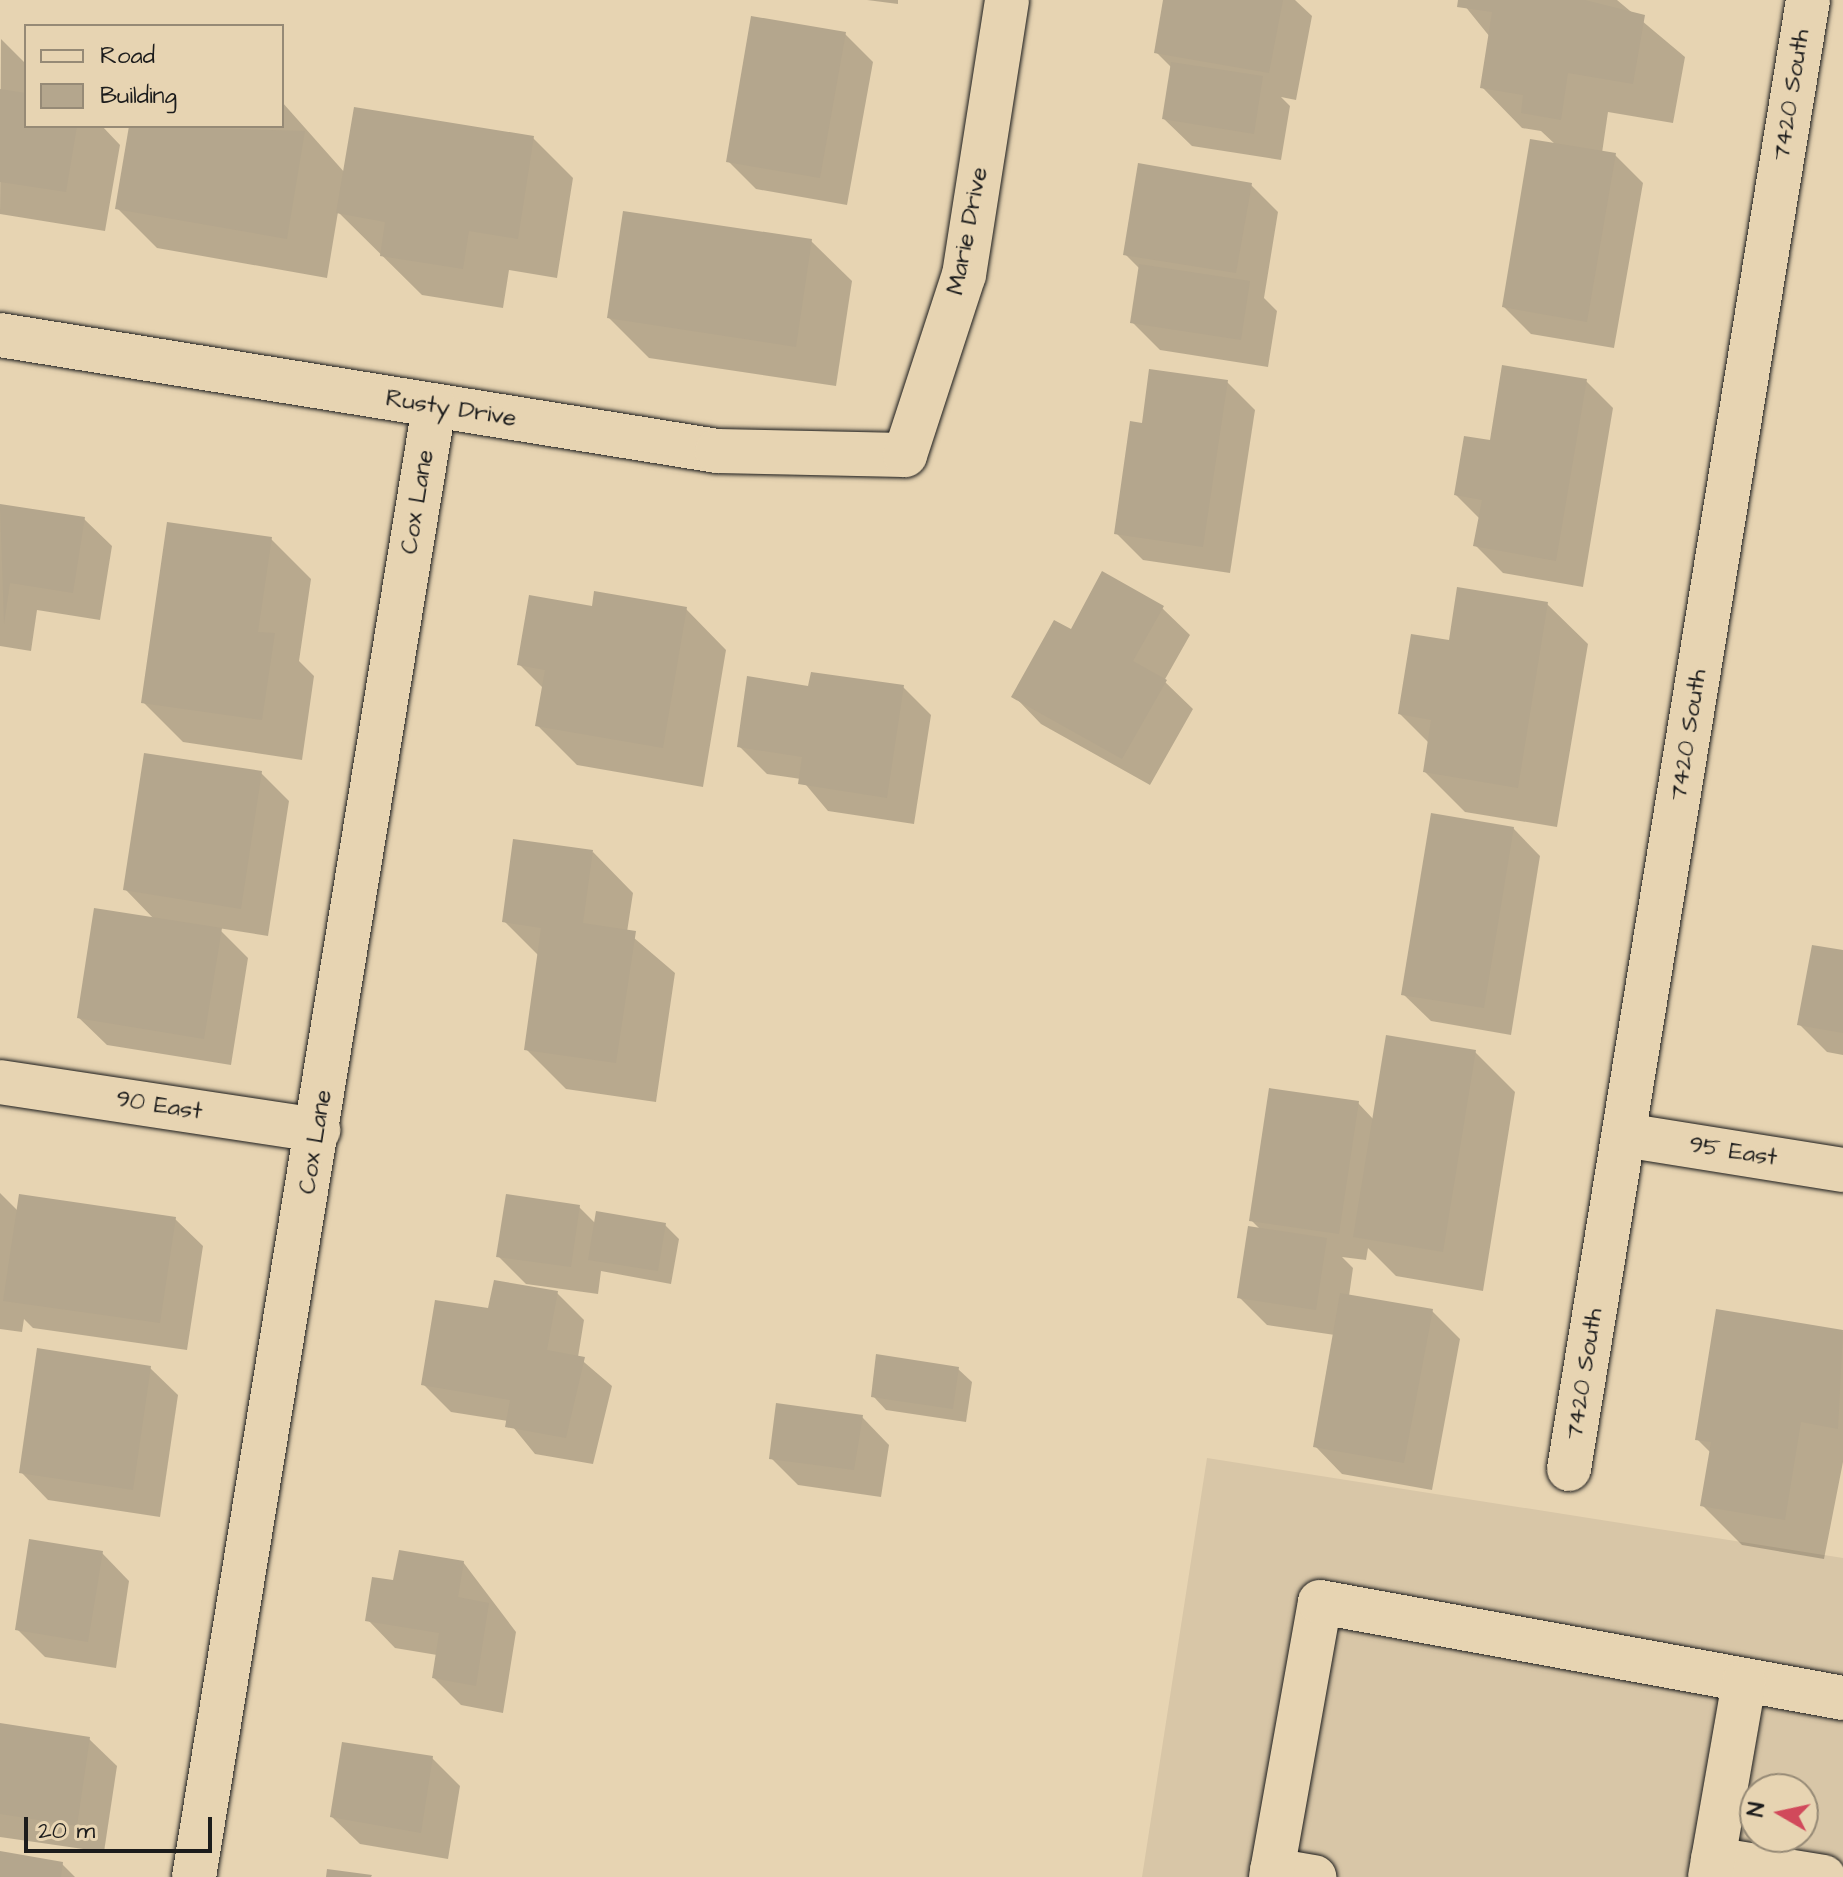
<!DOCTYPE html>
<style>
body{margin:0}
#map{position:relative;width:1843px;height:1877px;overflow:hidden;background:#e7d4b2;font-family:"Architects Daughter",sans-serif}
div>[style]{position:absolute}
.built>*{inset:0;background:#d8c6a7}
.shadow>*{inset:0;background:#0003}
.building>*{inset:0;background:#b4a68d}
.roads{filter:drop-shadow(0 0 2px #1c1c1c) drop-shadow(0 0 2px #1c1c1c)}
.minor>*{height:44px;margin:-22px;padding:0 22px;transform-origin:22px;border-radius:22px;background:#e7d4b2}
span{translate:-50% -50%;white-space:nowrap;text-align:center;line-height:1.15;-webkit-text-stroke:6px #e7d4b2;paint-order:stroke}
.street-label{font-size:24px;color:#1c1c1c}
.legend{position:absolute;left:24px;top:24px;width:260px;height:104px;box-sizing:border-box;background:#e7d4b2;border:2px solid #968a76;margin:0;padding:10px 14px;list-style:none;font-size:24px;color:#1c1c1c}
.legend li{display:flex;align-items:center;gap:16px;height:40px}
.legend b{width:40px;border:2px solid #968a76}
.north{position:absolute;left:1739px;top:1773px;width:80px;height:80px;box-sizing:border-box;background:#e7d4b2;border:2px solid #968a76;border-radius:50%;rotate:279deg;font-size:22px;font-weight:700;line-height:32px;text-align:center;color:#1c1c1c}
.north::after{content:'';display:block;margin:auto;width:28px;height:36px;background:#d1495b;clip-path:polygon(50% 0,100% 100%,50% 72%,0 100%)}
.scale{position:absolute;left:24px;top:1817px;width:188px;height:36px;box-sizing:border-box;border:4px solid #1c1c1c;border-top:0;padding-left:10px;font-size:24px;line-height:28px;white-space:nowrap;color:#1c1c1c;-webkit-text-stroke:6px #e7d4b2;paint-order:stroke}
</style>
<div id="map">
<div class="built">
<div style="clip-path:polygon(evenodd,1207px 1458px,1843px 1558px,1843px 1877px,1142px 1877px,1207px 1458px,1755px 1789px,1803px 1789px,1803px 1837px,1755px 1837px,1755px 1789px)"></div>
</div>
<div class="shadow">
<div style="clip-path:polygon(867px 0,898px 0,898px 4px)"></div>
<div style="clip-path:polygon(1165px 0,1295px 0,1312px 16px,1296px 100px,1281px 97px,1290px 106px,1281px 160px,1192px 146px,1164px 119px,1172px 68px,1156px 52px)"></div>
<div style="clip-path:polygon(1460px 0,1617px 0,1685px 57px,1673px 123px,1608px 112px,1602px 153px,1615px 155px,1643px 183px,1614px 348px,1531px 334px,1504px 307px,1556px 145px,1541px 131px,1522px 128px,1482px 87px,1490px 37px)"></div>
<div style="clip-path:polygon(845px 34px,873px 62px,847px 205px,756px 189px,728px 161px)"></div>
<div style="clip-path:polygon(1px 39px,26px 64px,26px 126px,102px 126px,120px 145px,105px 231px,0 214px)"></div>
<div style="clip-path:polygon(282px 102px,345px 173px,533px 138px,573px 178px,557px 278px,509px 270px,503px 308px,422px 295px,338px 212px,327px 278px,157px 248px,117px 208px,131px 126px,282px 126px)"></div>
<div style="clip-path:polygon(1251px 185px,1278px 212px,1264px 298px,1277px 311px,1268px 367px,1160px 350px,1132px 322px,1140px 269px,1125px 254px)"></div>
<div style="clip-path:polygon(811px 241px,852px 281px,836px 386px,649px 358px,609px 318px)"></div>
<div style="clip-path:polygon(1586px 381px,1613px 408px,1583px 587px,1503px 573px,1475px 545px,1480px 519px,1456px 495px,1492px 443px)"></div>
<div style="clip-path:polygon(1227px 382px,1255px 410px,1230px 573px,1143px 560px,1116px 533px)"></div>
<div style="clip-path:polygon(0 506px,84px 519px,112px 546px,100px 620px,37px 610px,31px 651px,0 646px)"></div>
<div style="clip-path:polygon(271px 539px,311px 579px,299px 661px,314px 676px,302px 760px,183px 742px,143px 702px)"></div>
<div style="clip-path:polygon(1547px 604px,1588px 644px,1557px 827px,1465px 812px,1425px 772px,1429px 743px,1400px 714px,1450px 642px)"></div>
<div style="clip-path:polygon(594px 608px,686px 609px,726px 650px,703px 787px,577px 765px,537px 725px,543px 688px,519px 664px)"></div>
<div style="clip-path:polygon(1162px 608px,1190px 635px,1164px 681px,1193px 709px,1150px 785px,1041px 724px,1014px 696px,1072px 631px)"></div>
<div style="clip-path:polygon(903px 687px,931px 715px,914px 824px,828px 811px,801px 779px,767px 774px,739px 746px,810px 688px)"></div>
<div style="clip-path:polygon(261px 773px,289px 801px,268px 936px,218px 928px,248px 958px,231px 1065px,107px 1045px,79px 1018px,155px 920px,125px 889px)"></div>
<div style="clip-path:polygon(1513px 828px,1540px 856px,1511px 1035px,1431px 1021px,1403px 994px)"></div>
<div style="clip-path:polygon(593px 852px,633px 893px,627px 932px,675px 973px,656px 1102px,566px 1089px,526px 1049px,539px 956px,504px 921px)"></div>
<div style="clip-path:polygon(1843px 952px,1843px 1055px,1827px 1052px,1799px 1024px)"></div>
<div style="clip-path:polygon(1475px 1052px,1515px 1092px,1483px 1291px,1396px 1276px,1368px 1248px,1366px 1260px,1342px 1257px,1353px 1268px,1349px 1296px,1432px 1311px,1460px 1339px,1432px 1490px,1342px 1474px,1315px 1446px,1335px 1335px,1267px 1325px,1240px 1298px,1261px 1230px,1251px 1220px,1358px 1103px,1374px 1120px)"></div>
<div style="clip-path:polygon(0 1193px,19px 1212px,175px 1219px,203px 1246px,187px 1350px,33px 1328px,24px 1319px,22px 1332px,0 1329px)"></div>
<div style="clip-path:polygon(579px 1207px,596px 1224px,665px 1225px,679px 1239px,671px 1284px,601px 1271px,598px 1294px,526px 1284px,498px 1256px)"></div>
<div style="clip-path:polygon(557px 1293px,584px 1320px,578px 1357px,612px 1386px,593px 1464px,535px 1454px,508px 1421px,451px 1412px,423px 1384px,490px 1311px)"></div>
<div style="clip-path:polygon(1718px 1311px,1843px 1332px,1843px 1462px,1824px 1559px,1742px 1545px,1702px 1505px,1711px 1453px,1697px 1439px)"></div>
<div style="clip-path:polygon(150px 1368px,178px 1395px,160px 1517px,48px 1500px,21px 1472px)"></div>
<div style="clip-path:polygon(958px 1369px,972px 1382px,966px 1422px,886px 1410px,873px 1396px)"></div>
<div style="clip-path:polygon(862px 1417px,889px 1445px,881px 1497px,798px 1485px,771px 1458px)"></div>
<div style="clip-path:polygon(102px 1553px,129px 1581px,116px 1668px,45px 1657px,17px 1629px)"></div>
<div style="clip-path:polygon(463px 1562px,516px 1632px,503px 1713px,461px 1705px,434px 1678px,437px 1655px,395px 1648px,368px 1620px,395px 1582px)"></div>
<div style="clip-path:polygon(0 1725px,89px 1739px,117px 1766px,104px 1852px,0 1837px)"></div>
<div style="clip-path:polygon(432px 1758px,460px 1786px,448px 1859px,360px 1844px,332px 1817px)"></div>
<div style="clip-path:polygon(0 1853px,62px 1864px,75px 1877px,0 1877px)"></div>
</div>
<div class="building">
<div style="clip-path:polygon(1163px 0,1283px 0,1269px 73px,1154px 53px)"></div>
<div style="clip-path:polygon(1458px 0,1585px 0,1645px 15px,1633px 84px,1568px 73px,1561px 120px,1521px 113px,1523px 95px,1480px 88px,1492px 12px,1457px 7px)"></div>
<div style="clip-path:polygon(751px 16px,846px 32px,820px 178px,726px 162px)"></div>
<div style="clip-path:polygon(1171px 62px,1263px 76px,1254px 134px,1162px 119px)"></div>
<div style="clip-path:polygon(0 89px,26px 93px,26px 126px,77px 126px,66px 192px,0 182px)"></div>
<div style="clip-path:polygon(354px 107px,534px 136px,518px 239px,469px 231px,463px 269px,380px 256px,385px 222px,336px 213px)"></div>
<div style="clip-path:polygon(129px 126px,305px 131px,287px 239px,115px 209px)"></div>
<div style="clip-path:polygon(1530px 139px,1616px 153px,1587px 322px,1502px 307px)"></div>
<div style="clip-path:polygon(1138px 163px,1252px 183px,1236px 273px,1123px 255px)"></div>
<div style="clip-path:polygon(623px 211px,812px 239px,796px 347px,607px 318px)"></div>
<div style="clip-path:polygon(1139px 264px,1250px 281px,1241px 340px,1130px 323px)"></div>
<div style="clip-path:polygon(1502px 365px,1587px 379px,1556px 561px,1473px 546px,1482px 500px,1454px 495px,1464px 436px,1490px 440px)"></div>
<div style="clip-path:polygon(1149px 369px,1228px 380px,1203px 547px,1114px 534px,1130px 421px,1142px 423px)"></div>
<div style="clip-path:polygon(0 504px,85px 517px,73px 593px,10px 583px,4px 624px)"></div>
<div style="clip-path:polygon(167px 522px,272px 537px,258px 632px,275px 633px,262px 720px,141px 703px)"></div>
<div style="clip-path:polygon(1102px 571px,1164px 606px,1133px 661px,1167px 680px,1122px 759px,1011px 697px,1054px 620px,1071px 629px)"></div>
<div style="clip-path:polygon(1457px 587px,1548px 602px,1518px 788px,1423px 772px,1431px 720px,1398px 714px,1411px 634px,1449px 640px)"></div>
<div style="clip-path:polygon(594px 591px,687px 607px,663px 748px,535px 726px,545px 670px,517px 665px,529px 595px,592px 606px)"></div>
<div style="clip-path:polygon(811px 672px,904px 685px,887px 798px,798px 784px,802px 757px,737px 747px,747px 676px,808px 686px)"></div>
<div style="clip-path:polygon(144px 753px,262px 771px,241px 909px,123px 890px)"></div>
<div style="clip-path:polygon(1431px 813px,1514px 827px,1484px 1008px,1401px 995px)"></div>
<div style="clip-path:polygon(513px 839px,593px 850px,583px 923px,636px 931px,616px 1063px,524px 1050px,541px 928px,502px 922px)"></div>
<div style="clip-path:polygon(94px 908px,222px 928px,204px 1039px,77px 1018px)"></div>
<div style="clip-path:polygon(1812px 945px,1843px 950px,1843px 1033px,1797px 1025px)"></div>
<div style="clip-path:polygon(1386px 1035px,1476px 1050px,1443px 1252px,1353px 1237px)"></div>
<div style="clip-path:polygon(1269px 1088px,1359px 1101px,1339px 1234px,1249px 1221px)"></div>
<div style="clip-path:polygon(19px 1194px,176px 1217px,160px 1323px,3px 1301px)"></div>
<div style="clip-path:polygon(506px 1194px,580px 1205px,571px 1267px,496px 1257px)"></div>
<div style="clip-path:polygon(596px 1211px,666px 1223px,658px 1271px,588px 1260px)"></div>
<div style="clip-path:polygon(1248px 1226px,1327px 1238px,1316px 1310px,1237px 1298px)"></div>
<div style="clip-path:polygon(494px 1280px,558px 1291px,547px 1350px,585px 1357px,566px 1438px,505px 1427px,510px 1400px,421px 1385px,435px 1300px,488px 1308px)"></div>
<div style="clip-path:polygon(1340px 1293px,1433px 1309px,1404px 1463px,1313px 1447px)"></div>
<div style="clip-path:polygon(1716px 1309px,1843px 1330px,1838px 1429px,1801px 1422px,1785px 1520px,1700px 1506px,1711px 1442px,1695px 1440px)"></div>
<div style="clip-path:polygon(37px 1348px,151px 1366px,133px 1490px,19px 1473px)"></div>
<div style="clip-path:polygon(876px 1354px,959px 1367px,953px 1409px,871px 1397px)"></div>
<div style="clip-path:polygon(776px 1403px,863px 1415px,854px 1470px,769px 1459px)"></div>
<div style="clip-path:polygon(29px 1539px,103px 1551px,88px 1642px,15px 1630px)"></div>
<div style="clip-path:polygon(399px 1550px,464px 1561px,458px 1597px,489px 1603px,476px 1686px,432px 1678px,439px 1633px,365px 1621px,372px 1577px,393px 1580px)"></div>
<div style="clip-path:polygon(0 1723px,90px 1737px,77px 1826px,0 1814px)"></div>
<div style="clip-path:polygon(342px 1742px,433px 1756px,421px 1833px,330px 1817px)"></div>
<div style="clip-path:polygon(0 1851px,63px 1862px,61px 1877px,0 1877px)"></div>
<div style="clip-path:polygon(327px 1869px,372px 1875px,371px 1877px,326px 1877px)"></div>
</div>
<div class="roads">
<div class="minor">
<div style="left:0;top:335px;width:726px;rotate:9.19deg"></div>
<div style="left:717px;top:451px;width:188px;rotate:1.2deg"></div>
<div style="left:905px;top:455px;width:189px;rotate:-71.9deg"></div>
<div style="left:964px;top:275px;width:278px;rotate:-81.1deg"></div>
<div style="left:0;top:1082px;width:322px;rotate:8.6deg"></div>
<div style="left:1624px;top:1135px;width:222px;rotate:9.1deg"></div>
<div style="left:1569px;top:1469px;width:1488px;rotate:-80.76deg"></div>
<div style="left:1713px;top:1859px;width:112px;rotate:9.2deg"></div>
<div style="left:1272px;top:1870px;width:43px;rotate:9.5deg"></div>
<div style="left:194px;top:1877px;width:1490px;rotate:-80.73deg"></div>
<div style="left:1271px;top:1877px;width:279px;rotate:-79.9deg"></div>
<div style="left:1320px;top:1602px;width:532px;rotate:10.4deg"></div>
<div style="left:1710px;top:1877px;width:198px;rotate:-80.1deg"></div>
</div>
</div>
<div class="street-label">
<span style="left:1792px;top:95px;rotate:-81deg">7420 South</span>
<span style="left:968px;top:231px;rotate:-79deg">Marie Drive</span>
<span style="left:451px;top:409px;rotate:9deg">Rusty Drive</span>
<span style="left:418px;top:502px;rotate:-81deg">Cox Lane</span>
<span style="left:1689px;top:735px;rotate:-81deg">7420 South</span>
<span style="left:159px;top:1106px;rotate:9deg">90 East</span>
<span style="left:316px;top:1142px;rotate:-81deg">Cox Lane</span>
<span style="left:1733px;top:1152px;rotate:9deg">95 East</span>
<span style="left:1585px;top:1374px;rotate:-81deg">7420 South</span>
</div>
<ul class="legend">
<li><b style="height:10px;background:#e7d4b2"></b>Road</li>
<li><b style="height:22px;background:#b4a68d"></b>Building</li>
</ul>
<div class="north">N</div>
<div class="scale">20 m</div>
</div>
